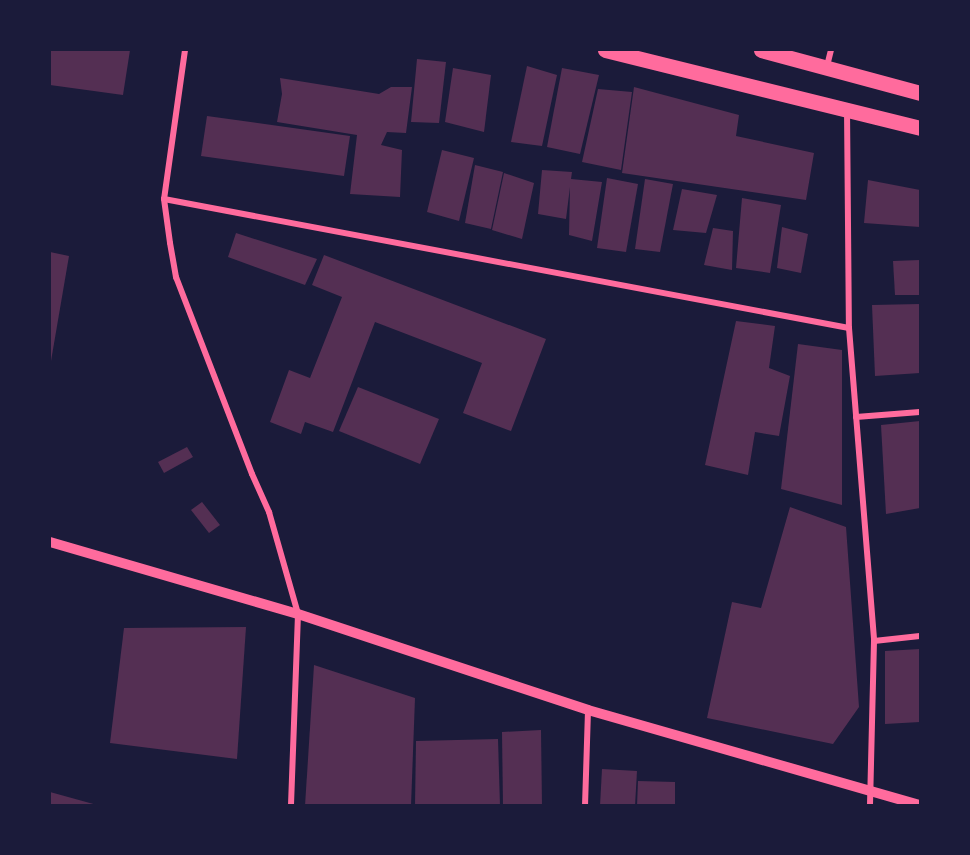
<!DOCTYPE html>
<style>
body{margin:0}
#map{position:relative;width:970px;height:855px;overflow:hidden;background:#1b1b3a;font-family:Signika,sans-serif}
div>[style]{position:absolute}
.building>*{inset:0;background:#542f53}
.minor>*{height:6px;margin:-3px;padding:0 3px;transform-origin:3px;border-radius:3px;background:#ff6b9d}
.tertiary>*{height:10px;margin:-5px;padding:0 5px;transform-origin:5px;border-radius:5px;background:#ff6b9d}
.primary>*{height:15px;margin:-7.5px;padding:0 7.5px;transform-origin:7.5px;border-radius:7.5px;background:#ff6b9d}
span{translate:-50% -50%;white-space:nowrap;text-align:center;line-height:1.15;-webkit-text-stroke:6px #1b1b3a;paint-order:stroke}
.frame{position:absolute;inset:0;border:51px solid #1b1b3a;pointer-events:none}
</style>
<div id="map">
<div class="building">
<div style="clip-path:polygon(50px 50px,130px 50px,123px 95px,50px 85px)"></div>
<div style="clip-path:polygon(417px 59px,446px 62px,439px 123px,411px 122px)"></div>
<div style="clip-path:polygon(527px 66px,557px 75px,542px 146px,511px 142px)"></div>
<div style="clip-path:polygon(453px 68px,491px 75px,484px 132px,445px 122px)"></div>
<div style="clip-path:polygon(562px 68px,599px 75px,580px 154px,547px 147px)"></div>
<div style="clip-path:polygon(280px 78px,379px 94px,391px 87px,412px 87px,406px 133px,387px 132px,381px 145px,402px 150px,400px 197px,350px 194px,357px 135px,277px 122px,282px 94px)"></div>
<div style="clip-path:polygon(634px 87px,739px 115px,736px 136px,814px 153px,806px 200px,622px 173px)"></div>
<div style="clip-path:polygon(598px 89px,632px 92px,621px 170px,582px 162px)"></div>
<div style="clip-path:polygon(207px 116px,350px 136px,344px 176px,201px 156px)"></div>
<div style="clip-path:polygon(442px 150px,474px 158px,459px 221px,427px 212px)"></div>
<div style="clip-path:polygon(475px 165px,503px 172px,491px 229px,465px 223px)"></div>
<div style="clip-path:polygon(542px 170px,572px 172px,571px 179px,602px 182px,592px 241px,569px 235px,570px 187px,566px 219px,538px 214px)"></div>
<div style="clip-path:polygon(504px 173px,534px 183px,522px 239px,492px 230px)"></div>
<div style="clip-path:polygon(607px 178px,638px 184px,626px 252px,597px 248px)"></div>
<div style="clip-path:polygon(645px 179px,673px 184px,660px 252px,635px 249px)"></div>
<div style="clip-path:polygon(868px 180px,920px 190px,920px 227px,864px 223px)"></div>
<div style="clip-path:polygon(682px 189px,717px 195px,706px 233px,673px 230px)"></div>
<div style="clip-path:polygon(742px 198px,781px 205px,770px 273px,736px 268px)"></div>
<div style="clip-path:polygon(782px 227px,808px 234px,801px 273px,777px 268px)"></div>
<div style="clip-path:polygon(713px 228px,733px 231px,732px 270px,704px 265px)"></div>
<div style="clip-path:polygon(236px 233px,317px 259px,305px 285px,228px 257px)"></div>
<div style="clip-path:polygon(50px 252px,69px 256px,51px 361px,50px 361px)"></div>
<div style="clip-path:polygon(324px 255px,546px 339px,511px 431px,463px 413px,482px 363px,375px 322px,333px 432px,305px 422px,301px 434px,270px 422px,289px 370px,310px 378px,342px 297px,312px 285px)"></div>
<div style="clip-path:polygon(920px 260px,920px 295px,895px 295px,893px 261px)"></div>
<div style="clip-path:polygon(920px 304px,920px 373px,875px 376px,872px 305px)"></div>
<div style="clip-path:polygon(736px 321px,775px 326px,769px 368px,790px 376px,779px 436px,755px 432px,748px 475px,705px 465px)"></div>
<div style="clip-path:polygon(798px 344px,842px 350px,842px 505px,781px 489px)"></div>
<div style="clip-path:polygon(358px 387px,439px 419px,420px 464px,339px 431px)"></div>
<div style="clip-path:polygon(920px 421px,920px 508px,886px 514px,881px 425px)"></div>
<div style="clip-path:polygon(187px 447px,193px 457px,164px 473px,158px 462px)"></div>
<div style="clip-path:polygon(202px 502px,220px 525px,209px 533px,191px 510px)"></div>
<div style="clip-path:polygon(790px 507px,846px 527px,859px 707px,833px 744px,707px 718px,732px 602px,761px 608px)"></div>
<div style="clip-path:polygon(246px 627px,237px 759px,110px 743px,124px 628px)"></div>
<div style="clip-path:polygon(920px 649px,920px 722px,885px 724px,885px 651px)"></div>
<div style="clip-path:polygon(314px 665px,415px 698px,411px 806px,305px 806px)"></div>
<div style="clip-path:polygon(541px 730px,542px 806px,503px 806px,502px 732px)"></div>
<div style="clip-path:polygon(498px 739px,500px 806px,415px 806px,416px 741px)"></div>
<div style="clip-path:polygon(602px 769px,637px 771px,635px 806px,600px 806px)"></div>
<div style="clip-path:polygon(638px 781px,675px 782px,675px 806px,637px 806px)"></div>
<div style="clip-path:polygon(50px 792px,97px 805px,97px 806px,50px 806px)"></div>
</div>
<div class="minor">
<div style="left:185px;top:50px;width:150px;rotate:98deg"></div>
<div style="left:164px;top:199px;width:44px;rotate:82.2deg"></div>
<div style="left:170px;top:243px;width:35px;rotate:80deg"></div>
<div style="left:176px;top:277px;width:211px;rotate:68.9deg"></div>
<div style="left:252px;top:474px;width:42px;rotate:65.9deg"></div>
<div style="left:269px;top:512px;width:106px;rotate:74.1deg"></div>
<div style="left:298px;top:614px;width:192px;rotate:92.1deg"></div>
<div style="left:827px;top:66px;width:16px;rotate:-76deg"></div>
<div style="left:847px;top:109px;width:219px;rotate:89.5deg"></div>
<div style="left:849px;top:328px;width:314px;rotate:85.4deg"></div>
<div style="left:874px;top:641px;width:165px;rotate:91.4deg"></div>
<div style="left:164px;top:199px;width:697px;rotate:10.67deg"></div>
<div style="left:856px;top:417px;width:64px;rotate:-4.5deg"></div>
<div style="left:874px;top:641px;width:46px;rotate:-6.2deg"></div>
<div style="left:585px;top:806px;width:96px;rotate:-88.2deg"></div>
</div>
<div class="tertiary">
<div style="left:50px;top:542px;width:258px;rotate:16.2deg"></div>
<div style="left:298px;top:614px;width:305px;rotate:18.3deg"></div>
<div style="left:588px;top:710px;width:345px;rotate:16deg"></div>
</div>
<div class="primary">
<div style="left:605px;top:50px;width:325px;rotate:13.9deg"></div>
<div style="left:761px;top:50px;width:165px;rotate:15.1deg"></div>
</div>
<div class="frame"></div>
</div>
